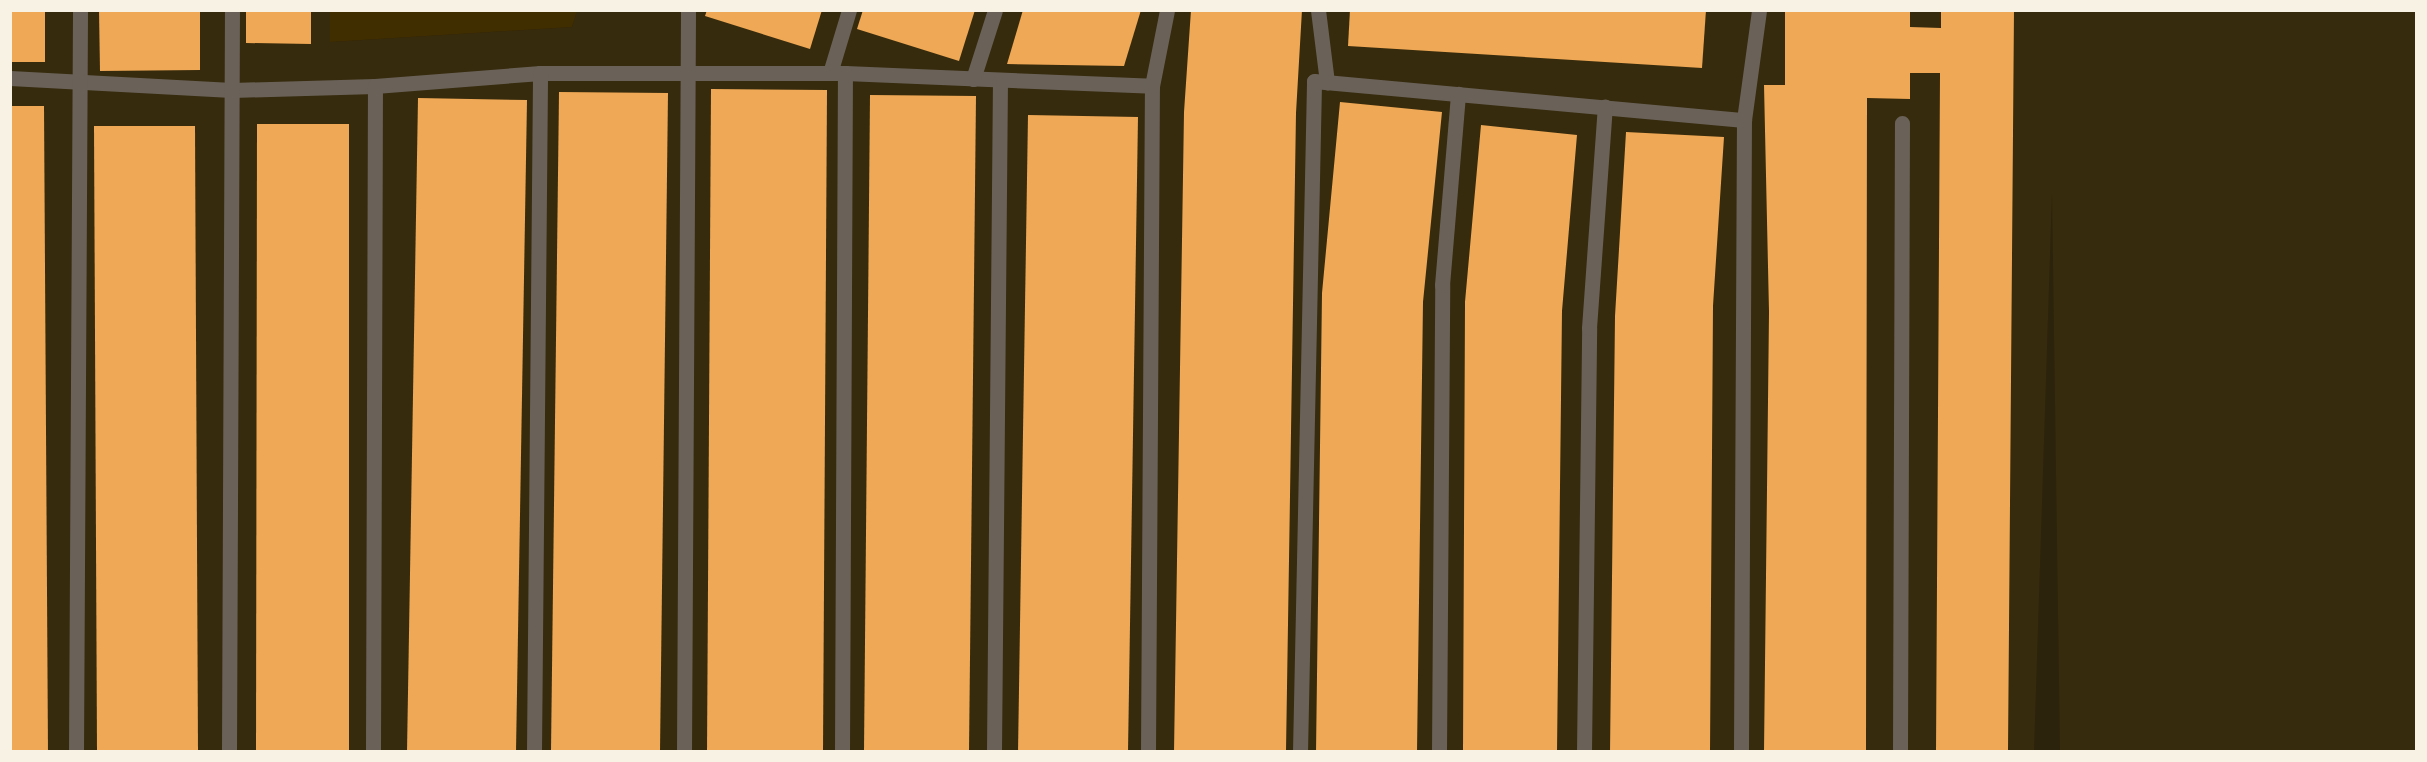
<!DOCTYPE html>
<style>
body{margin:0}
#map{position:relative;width:2427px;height:762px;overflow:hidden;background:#2c230d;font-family:"Times New Roman",serif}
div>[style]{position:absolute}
.built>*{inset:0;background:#372b0d}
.green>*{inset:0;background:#402e00}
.building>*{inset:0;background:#efa855}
.service>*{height:15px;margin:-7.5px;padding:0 7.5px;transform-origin:7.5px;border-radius:7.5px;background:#6a6259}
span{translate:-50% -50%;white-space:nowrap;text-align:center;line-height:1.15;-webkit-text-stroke:6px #110d05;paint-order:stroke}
.frame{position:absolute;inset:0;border:12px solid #f8f2e5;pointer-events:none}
</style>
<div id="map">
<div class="built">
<div style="clip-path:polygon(577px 10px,2416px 11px,2416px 751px,2060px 751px,2052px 193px,2034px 751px,11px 751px,10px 11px,330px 11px,330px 42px,572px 27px)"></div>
</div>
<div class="green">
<div style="clip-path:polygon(330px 11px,330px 10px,577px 11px,572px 27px,330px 42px)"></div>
</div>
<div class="building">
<div style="clip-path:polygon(10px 10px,45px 10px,45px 62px,10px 62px)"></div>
<div style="clip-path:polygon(99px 10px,200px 10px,200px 70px,100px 71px)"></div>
<div style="clip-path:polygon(246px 10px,311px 10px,311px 44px,246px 43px)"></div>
<div style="clip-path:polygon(707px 10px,822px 10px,810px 49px,705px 16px)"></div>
<div style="clip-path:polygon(863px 10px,975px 10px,959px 61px,857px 29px)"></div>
<div style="clip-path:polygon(1023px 10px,1141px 10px,1124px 66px,1007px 64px)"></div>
<div style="clip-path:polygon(1191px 10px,1302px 10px,1296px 113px,1286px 752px,1174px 752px,1184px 112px)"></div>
<div style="clip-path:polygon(1350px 10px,1706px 10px,1702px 68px,1348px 46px)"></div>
<div style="clip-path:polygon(1785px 10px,1910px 10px,1910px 27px,1941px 28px,1941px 10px,2014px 10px,2008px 752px,1936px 752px,1940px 73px,1910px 73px,1910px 99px,1867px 98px,1866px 752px,1764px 752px,1769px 312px,1764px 85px,1785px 85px)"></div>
<div style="clip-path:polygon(711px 89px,827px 90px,823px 752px,707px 752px)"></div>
<div style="clip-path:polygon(559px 92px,668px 93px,660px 752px,551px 752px)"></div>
<div style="clip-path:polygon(870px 95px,976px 96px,969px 752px,864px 752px)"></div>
<div style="clip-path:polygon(418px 98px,527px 100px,516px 752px,407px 752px)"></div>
<div style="clip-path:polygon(1340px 102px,1442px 112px,1423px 302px,1417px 752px,1316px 752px,1322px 293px)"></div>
<div style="clip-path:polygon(10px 106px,44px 106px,48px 752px,10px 752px)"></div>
<div style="clip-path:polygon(1028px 115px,1138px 117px,1128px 752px,1018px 752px)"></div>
<div style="clip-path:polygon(257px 124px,349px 124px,349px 752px,256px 752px)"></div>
<div style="clip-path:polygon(1481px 125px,1577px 135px,1562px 311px,1557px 752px,1463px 752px,1465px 302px)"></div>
<div style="clip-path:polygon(94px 126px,195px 126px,198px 752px,97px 752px)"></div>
<div style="clip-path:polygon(1626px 132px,1724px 137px,1713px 306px,1710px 752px,1610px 752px,1615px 316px)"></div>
</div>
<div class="service">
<div style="left:1318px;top:10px;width:73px;rotate:82.9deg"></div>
<div style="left:830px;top:73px;width:66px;rotate:-73.2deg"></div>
<div style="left:10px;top:78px;width:222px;rotate:3.1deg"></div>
<div style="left:232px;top:90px;width:143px;rotate:-1.6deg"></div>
<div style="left:375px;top:86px;width:166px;rotate:-4.5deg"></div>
<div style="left:540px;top:73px;width:305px"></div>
<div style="left:845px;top:73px;width:307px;rotate:2.4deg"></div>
<div style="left:1152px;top:86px;width:77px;rotate:-78.8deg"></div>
<div style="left:973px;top:79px;width:72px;rotate:-72.3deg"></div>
<div style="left:76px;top:752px;width:742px;rotate:-89.69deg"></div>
<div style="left:229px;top:752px;width:742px;rotate:-89.77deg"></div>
<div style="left:373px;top:752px;width:666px;rotate:-89.83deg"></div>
<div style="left:534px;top:752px;width:679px;rotate:-89.49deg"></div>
<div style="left:684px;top:752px;width:742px;rotate:-89.69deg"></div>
<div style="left:842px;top:752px;width:679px;rotate:-89.75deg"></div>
<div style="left:994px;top:752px;width:672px;rotate:-89.49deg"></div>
<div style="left:1148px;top:752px;width:666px;rotate:-89.66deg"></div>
<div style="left:1300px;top:752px;width:671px;rotate:-88.8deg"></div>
<div style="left:1314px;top:81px;width:432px;rotate:5.2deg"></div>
<div style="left:1439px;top:752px;width:467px;rotate:-89.6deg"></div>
<div style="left:1442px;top:285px;width:192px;rotate:-85.2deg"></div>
<div style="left:1584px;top:752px;width:424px;rotate:-89.3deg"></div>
<div style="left:1589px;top:328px;width:222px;rotate:-85.9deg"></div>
<div style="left:1741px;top:752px;width:632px;rotate:-89.73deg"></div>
<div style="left:1744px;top:120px;width:111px;rotate:-82.2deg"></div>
<div style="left:1900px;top:752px;width:629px;rotate:-89.82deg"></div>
</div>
<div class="frame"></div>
</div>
